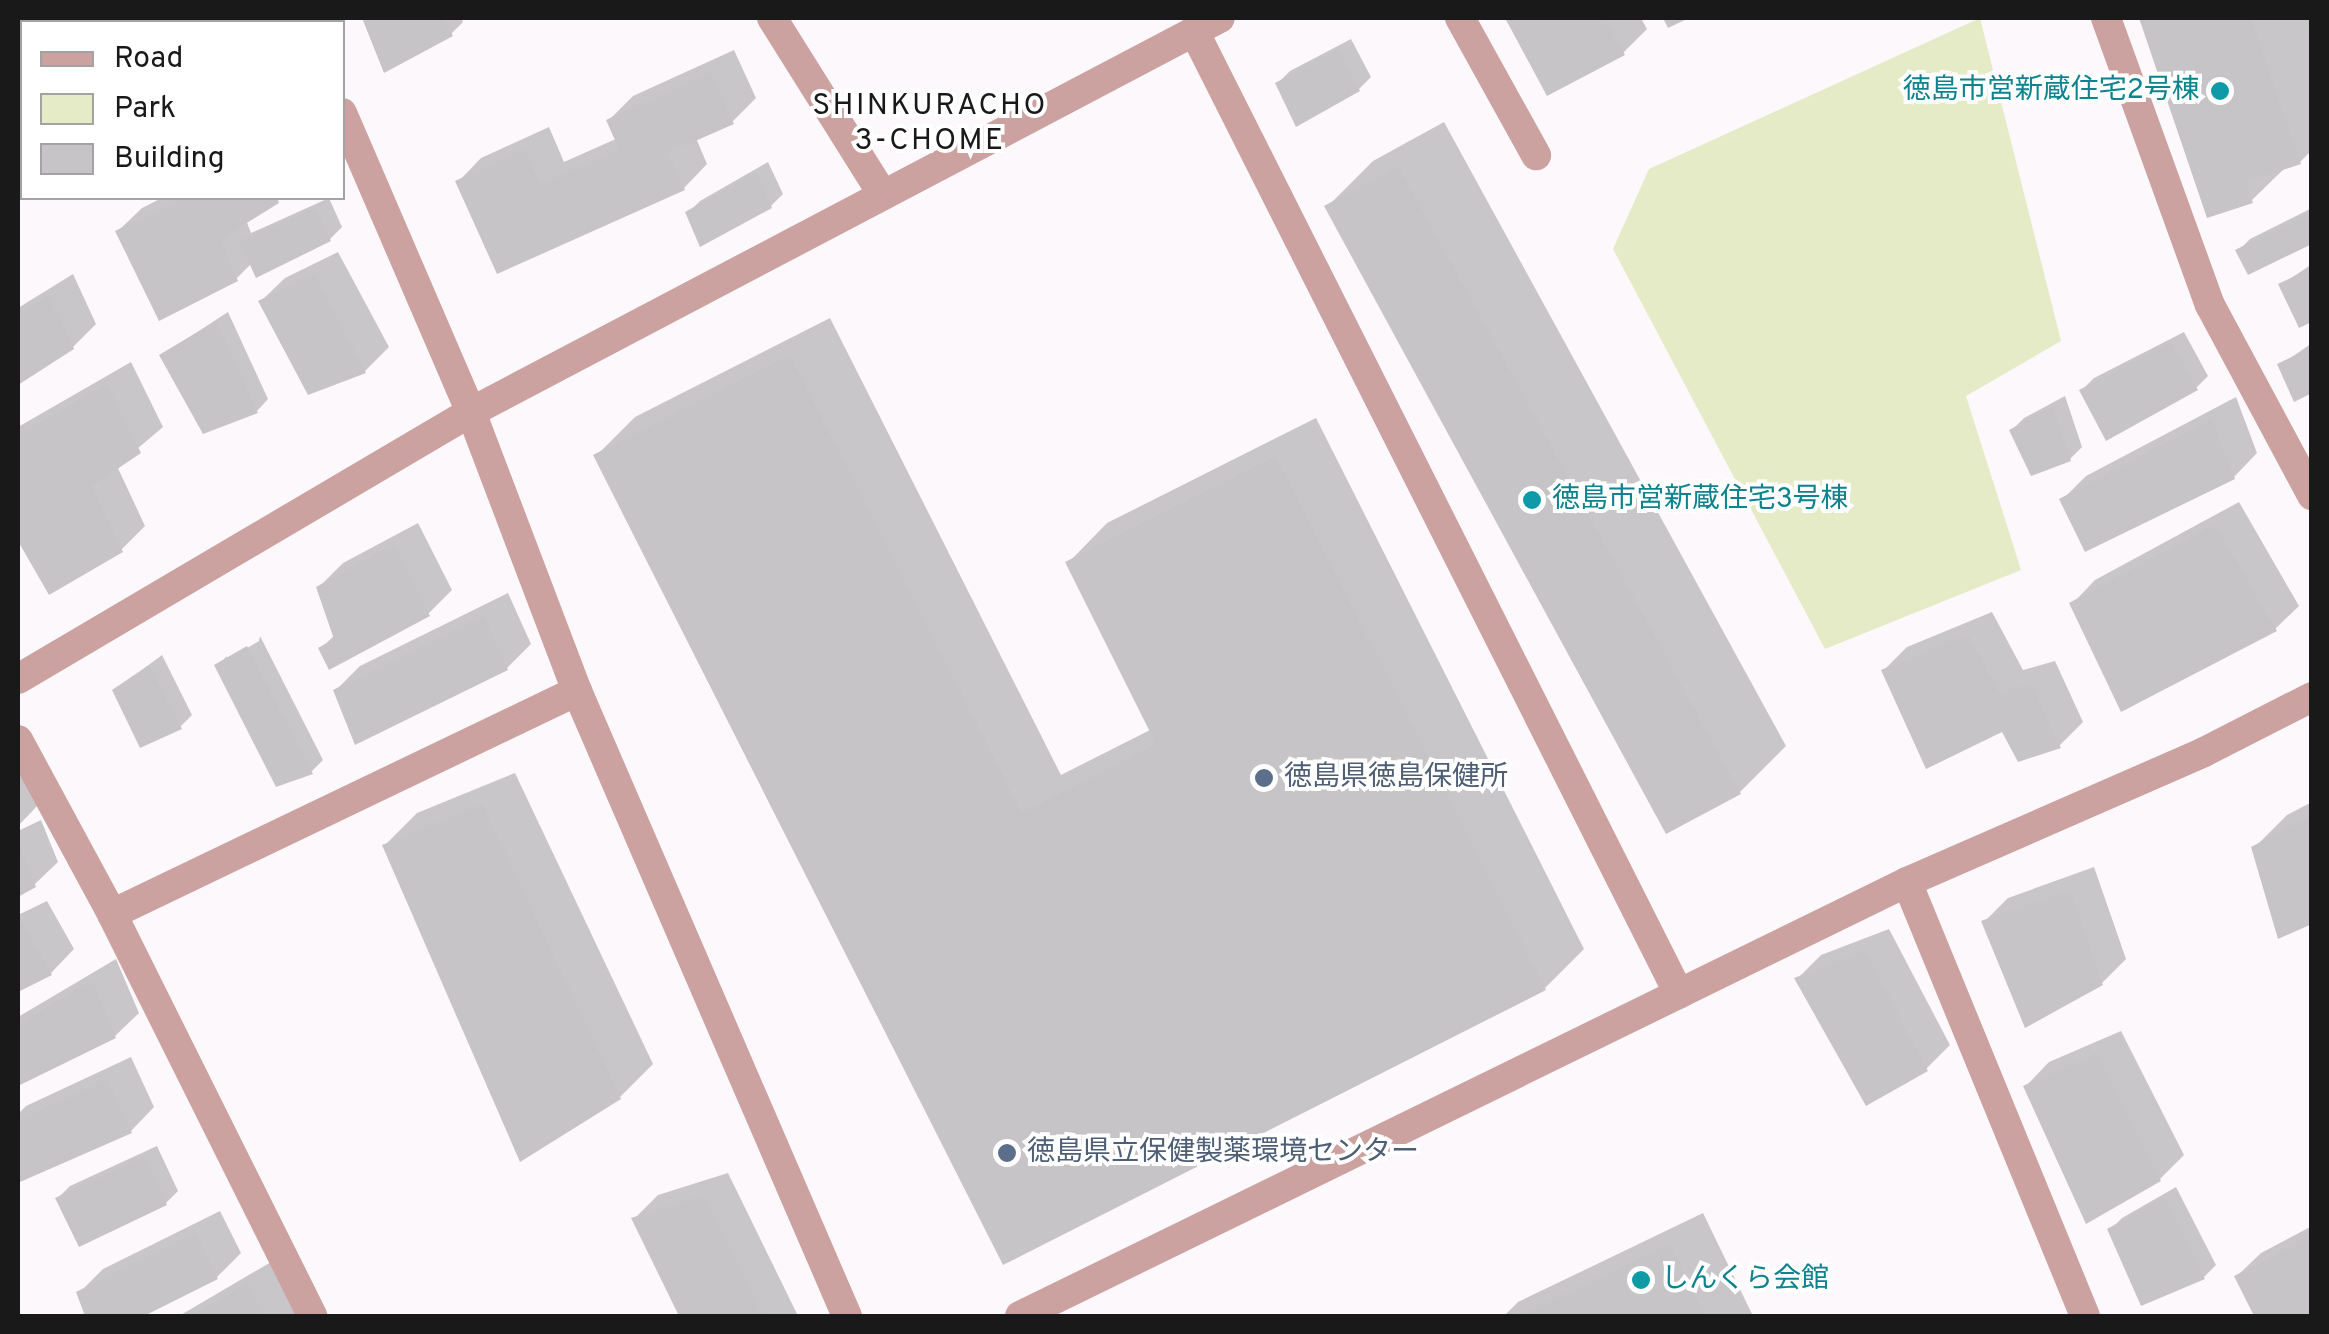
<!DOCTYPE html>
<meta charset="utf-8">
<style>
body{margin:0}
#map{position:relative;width:2329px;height:1334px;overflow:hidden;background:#fcf8fc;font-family:Overpass,"Noto Sans JP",sans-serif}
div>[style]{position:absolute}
.green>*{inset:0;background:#e5ebc6}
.shadow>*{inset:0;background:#0003}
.building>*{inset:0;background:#c7c4c7}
.minor>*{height:30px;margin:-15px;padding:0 15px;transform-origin:15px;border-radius:15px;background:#cca2a0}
.dots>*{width:28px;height:28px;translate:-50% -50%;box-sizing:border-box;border:5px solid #fff;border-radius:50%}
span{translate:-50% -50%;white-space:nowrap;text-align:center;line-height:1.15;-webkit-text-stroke:8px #fff;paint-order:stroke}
.culture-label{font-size:28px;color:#0d838f}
.right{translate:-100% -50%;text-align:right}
.left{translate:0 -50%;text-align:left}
.service-label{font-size:28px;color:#4e5e75}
.neighbourhood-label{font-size:30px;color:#1a191a;letter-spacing:2.5px}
.frame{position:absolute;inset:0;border:20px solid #1a191a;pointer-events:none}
.legend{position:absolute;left:20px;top:20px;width:325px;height:180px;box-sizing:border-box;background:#fff;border:2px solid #a3a3a3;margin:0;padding:12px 18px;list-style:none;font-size:30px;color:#1a191a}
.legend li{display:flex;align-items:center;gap:20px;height:50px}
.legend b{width:50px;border:2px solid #a3a3a3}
</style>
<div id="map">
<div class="green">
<div style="clip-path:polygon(1980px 18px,2061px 341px,1966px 396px,2021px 570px,1825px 649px,1613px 249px,1649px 169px)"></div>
</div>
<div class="shadow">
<div style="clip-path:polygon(366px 18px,461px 18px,463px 22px,451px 34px,385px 70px)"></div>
<div style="clip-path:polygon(1507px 18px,1641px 18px,1647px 29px,1623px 53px,1548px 93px)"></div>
<div style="clip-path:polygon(2142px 18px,2312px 18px,2312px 150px,2300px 162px,2286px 167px,2252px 200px,2209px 215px)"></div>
<div style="clip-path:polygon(1351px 39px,1371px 77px,1359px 89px,1278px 83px,1290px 71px)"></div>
<div style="clip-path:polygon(734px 50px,756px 98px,732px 122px,696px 138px,707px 164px,684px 188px,498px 270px,458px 182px,481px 158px,549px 127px,564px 162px,618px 138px,609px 120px,633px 96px)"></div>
<div style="clip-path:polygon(1444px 122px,1786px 746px,1740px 792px,1667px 831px,1327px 207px,1373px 161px)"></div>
<div style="clip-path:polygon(768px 162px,783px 194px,771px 206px,688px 213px,700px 201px)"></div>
<div style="clip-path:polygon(162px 198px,282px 198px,246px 220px,251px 233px,329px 198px,342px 227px,330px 239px,252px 263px,236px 279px,118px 231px,142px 208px)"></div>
<div style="clip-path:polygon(2312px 208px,2312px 241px,2238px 251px,2250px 239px)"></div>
<div style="clip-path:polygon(338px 252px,389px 347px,365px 371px,309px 392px,261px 301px,285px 278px)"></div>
<div style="clip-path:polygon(2312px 264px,2312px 319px,2281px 285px)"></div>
<div style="clip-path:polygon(73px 274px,96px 324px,72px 348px,18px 382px,18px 308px)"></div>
<div style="clip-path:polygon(228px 312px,268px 399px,257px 411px,162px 355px)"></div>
<div style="clip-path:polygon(830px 318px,1061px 775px,1152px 729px,1068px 563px,1107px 523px,1316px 418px,1584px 949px,1545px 988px,1004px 1262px,596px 456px,635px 417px)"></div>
<div style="clip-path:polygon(2184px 332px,2208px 376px,2196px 388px,2082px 390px,2094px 378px)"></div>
<div style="clip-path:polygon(2312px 343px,2312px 390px,2280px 365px)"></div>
<div style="clip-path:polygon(131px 362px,163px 427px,117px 466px,145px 526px,121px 550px,50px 591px,18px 536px,18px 427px)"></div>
<div style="clip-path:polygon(2065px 396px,2082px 447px,2070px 459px,2012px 430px,2024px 418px)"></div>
<div style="clip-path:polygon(2236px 397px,2257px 453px,2234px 477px,2062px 500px,2086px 476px)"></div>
<div style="clip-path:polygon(2239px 502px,2299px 606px,2275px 629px,2072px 604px,2095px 580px)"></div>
<div style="clip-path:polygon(418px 523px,452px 590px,428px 614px,321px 648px,335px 635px,319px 587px,343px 563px)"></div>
<div style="clip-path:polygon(508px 593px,531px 644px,507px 668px,336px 690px,360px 666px)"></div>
<div style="clip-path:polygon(1992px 612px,2023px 670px,2055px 661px,2083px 722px,2059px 746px,2003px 729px,1884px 670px,1907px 647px)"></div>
<div style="clip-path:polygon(260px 636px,323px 760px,311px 772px,217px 666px,227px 656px,227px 660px,259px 641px)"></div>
<div style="clip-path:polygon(162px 655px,192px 715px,180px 727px,115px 690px)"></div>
<div style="clip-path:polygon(18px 763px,41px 802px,18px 826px)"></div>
<div style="clip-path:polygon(515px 773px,653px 1064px,620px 1097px,385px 845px,417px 813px)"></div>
<div style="clip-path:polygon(2312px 802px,2312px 921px,2254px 848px,2287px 815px)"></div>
<div style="clip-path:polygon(41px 820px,58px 862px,34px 885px,18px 894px,18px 831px)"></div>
<div style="clip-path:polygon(2094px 867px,2126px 959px,2102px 983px,1984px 922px,2008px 898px)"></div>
<div style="clip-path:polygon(47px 901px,74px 949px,51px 973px,18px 989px,18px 915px)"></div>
<div style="clip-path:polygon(1889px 929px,1950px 1045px,1926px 1069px,1797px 979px,1821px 955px)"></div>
<div style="clip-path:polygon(116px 959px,139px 1013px,115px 1036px,18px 1083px,18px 1017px)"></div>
<div style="clip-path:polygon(2121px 1031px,2184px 1155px,2160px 1179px,2087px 1221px,2026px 1086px,2049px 1062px)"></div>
<div style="clip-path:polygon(131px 1057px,154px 1107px,131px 1131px,21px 1179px,18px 1114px,26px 1106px)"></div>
<div style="clip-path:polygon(157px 1146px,178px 1191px,166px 1203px,58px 1198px,70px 1186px)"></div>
<div style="clip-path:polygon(728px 1173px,798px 1316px,682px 1316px,634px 1219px,658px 1195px)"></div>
<div style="clip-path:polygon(2176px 1187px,2216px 1265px,2204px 1277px,2110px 1230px,2122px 1218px)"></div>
<div style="clip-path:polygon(220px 1211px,241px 1253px,217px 1277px,138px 1316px,88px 1316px,79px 1293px,103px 1269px)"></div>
<div style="clip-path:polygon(1703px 1213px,1753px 1316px,1504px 1316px,1518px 1302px)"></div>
<div style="clip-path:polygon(2312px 1226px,2312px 1316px,2257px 1316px,2237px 1276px,2261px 1253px)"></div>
<div style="clip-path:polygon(271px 1262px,296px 1313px,293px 1316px,179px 1316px)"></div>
</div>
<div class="building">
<div style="clip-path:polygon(362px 18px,444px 18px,453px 36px,384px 73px)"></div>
<div style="clip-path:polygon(1505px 18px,1605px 18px,1625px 55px,1547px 96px)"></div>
<div style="clip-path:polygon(1663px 18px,1689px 18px,1668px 28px)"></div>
<div style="clip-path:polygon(2139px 18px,2251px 18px,2301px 164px,2246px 182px,2253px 203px,2207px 218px)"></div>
<div style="clip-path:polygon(1338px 49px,1360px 91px,1296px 127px,1275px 83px)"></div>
<div style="clip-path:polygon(710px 72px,734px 124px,668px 153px,685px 190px,497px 274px,455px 181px,524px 149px,540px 184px,619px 149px,606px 120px)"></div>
<div style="clip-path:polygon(1398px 166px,1741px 794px,1666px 834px,1324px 206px)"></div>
<div style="clip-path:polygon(756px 172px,772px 208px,700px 247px,685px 212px)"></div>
<div style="clip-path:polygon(181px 198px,277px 198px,279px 203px,221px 239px,238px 281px,159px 321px,115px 231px)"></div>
<div style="clip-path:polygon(316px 208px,331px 241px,256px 278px,239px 241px)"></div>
<div style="clip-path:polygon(2312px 212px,2312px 244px,2248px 275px,2235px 250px)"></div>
<div style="clip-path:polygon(2312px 268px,2312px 322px,2299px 328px,2278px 284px)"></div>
<div style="clip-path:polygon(314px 274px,366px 373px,308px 395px,258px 301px)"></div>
<div style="clip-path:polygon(49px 295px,74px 349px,18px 385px,18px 315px)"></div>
<div style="clip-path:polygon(216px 321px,258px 413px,203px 434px,159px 355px)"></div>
<div style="clip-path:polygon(2171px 342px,2198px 390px,2106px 441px,2079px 390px)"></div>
<div style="clip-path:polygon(2312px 347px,2312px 393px,2294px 402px,2277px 364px)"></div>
<div style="clip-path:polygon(790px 355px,1022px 813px,1156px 744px,1065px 562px,1276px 456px,1546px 990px,1003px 1265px,593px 455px)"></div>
<div style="clip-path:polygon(107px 384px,141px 453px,92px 486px,123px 552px,49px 595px,18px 541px,18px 435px)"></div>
<div style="clip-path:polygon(2053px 406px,2071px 461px,2031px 476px,2009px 430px)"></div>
<div style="clip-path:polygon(2212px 419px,2235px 479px,2085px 552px,2059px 499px)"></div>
<div style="clip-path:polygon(2215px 524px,2277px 631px,2121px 712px,2069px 603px)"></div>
<div style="clip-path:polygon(393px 544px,430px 616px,329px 670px,318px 648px,334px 639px,316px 587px)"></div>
<div style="clip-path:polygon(484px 615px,508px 670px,355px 745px,333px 690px)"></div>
<div style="clip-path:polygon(1968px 634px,1999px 692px,2031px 684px,2061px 748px,2018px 762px,2002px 732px,1926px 769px,1881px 670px)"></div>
<div style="clip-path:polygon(247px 646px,313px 774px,276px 787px,214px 665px)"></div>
<div style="clip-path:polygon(149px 665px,182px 729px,140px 748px,112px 690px)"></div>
<div style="clip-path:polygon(482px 804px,621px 1099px,520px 1162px,382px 845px)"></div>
<div style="clip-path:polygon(2312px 815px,2312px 924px,2278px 939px,2251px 847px)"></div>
<div style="clip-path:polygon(18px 842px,36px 887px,18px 897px)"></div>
<div style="clip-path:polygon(2070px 889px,2103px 985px,2025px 1028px,1981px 921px)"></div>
<div style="clip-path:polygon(23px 923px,52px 975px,18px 992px,18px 926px)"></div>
<div style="clip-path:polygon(1865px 951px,1928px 1071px,1866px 1106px,1794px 978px)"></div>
<div style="clip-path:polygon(92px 980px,116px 1038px,18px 1086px,18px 1025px)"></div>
<div style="clip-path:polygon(2096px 1053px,2161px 1181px,2086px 1224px,2023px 1086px)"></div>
<div style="clip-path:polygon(107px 1079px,132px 1133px,20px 1182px,18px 1120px)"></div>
<div style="clip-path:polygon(145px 1156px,167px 1205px,79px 1247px,55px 1198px)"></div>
<div style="clip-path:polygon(704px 1195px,763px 1316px,679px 1316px,631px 1218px)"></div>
<div style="clip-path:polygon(2164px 1197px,2205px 1279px,2141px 1306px,2107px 1229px)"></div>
<div style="clip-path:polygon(196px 1232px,218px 1279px,144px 1316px,85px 1316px,76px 1292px)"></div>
<div style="clip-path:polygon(2312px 1236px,2312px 1316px,2254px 1316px,2234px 1276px)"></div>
<div style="clip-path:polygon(1670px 1244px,1705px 1316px,1519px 1316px)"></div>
<div style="clip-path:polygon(247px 1283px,263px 1316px,191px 1316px)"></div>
</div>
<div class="minor">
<div style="left:302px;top:18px;width:4px;rotate:63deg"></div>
<div style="left:772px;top:18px;width:209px;rotate:57.9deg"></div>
<div style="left:1460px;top:18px;width:157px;rotate:61deg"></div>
<div style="left:2106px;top:18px;width:305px;rotate:70.1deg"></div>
<div style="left:2210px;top:305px;width:216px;rotate:61.8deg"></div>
<div style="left:1194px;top:31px;width:1078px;rotate:63.27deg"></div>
<div style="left:342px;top:113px;width:326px;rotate:66.7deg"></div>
<div style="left:471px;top:412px;width:298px;rotate:69.2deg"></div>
<div style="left:577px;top:691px;width:681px;rotate:66.64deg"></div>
<div style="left:18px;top:679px;width:526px;rotate:-30.52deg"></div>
<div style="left:471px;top:412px;width:846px;rotate:-27.75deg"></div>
<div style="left:18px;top:740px;width:198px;rotate:61.6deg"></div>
<div style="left:112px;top:914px;width:449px;rotate:63.5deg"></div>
<div style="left:1907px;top:882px;width:469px;rotate:67.7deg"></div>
<div style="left:112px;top:914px;width:516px;rotate:-25.62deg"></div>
<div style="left:1020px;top:1316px;width:987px;rotate:-26.07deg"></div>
<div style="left:1907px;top:882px;width:324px;rotate:-23.6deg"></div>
<div style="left:2204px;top:752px;width:121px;rotate:-27deg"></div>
</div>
<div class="dots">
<div style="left:2220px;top:91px;background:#0f9aa8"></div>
<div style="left:1532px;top:500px;background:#0f9aa8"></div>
<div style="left:1264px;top:778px;background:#5c6f8a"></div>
<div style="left:1007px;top:1153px;background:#5c6f8a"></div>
<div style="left:1641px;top:1280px;background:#0f9aa8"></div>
</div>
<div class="culture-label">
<span class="right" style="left:2200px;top:91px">徳島市営新蔵住宅2号棟</span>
<span class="left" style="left:1552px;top:500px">徳島市営新蔵住宅3号棟</span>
<span class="left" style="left:1661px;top:1280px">しんくら会館</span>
</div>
<div class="service-label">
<span class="left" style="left:1284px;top:778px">徳島県徳島保健所</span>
<span class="left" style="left:1027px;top:1153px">徳島県立保健製薬環境センター</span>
</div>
<div class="neighbourhood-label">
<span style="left:930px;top:124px">SHINKURACHO<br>3-CHOME</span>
</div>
<div class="frame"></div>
<ul class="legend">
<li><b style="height:12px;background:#cca2a0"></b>Road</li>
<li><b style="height:28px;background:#e5ebc6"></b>Park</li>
<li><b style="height:28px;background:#c7c4c7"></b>Building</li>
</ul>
</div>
